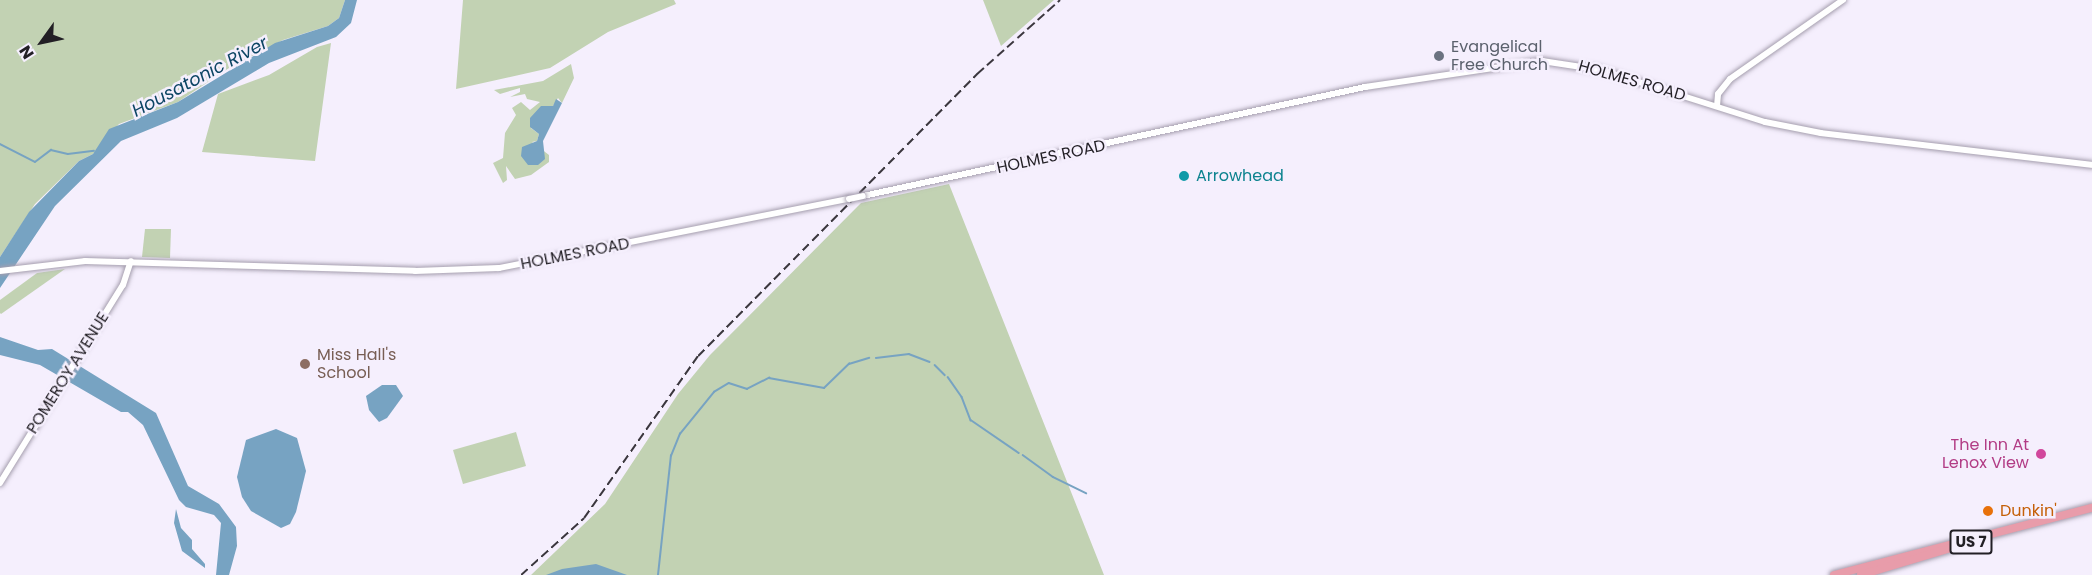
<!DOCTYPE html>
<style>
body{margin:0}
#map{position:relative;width:2092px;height:575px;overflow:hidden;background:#f5effd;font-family:Poppins,sans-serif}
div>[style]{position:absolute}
.green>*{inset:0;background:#c2d2b3}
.water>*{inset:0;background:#77a3c2}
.stream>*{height:1.5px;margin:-0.75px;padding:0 0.75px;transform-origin:0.75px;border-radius:0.75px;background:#77a3c2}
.roads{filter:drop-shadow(0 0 2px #a59eae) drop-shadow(0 0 2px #a59eae)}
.tertiary>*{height:6px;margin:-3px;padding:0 3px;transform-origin:3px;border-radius:3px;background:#fff}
.trunk>*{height:8px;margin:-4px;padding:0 4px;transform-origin:4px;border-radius:4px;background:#e89caa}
.rail>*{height:1.5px;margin-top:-0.75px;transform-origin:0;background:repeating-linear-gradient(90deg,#3a363d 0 9px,transparent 0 13.5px)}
.bridges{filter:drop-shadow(0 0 2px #a59eae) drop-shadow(0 0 2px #a59eae)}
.tertiary-bridge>*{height:6px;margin:-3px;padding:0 3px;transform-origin:3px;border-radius:3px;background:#fff}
.dots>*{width:16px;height:16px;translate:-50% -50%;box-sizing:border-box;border:3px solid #f5effd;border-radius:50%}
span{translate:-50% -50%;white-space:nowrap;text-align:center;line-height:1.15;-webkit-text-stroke:5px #f5effd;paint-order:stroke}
.shield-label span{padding:2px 4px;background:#f5effd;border:2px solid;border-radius:4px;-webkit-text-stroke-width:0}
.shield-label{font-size:15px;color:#221f25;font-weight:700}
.worship-label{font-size:16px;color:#5b616d}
.left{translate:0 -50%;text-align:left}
.street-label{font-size:16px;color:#221f25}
.culture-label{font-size:16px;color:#0d838f}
.education-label{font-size:16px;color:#785e54}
.hotel-label{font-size:16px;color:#b23c85}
.right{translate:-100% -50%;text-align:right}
.food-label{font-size:16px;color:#c56008}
.water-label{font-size:18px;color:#0d4564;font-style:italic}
.north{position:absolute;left:12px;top:12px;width:60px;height:60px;-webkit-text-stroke:4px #f5effd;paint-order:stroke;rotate:237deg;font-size:16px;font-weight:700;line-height:24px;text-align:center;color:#221f25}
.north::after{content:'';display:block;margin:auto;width:21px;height:27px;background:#221f25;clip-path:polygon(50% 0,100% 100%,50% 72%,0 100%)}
</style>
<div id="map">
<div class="green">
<div style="clip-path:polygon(0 0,345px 0,339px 18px,328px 26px,283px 40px,229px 68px,178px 102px,119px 124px,93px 154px,79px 161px,35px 204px,0 257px)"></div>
<div style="clip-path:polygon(463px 0,674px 0,676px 4px,608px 32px,550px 68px,456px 89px)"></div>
<div style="clip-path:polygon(983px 0,1054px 0,1001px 46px)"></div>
<div style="clip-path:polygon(331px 43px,315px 161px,202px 152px,218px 94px,269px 75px,317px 47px)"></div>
<div style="clip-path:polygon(571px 64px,574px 78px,562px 103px,558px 98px,553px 106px,544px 107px,531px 128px,539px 134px,537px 141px,532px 142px,549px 155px,549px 162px,531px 175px,515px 179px,506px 166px,507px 180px,503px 183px,493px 163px,503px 158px,505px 133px,516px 115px,512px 108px,521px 102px,530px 110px,540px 102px,527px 99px,525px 94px,510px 97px,520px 92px,520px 88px,500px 94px,494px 90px,543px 81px)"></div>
<div style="clip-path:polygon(949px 184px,1104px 575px,531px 575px,605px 504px,678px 394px,710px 355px,861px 203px)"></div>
<div style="clip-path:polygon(145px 229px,171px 229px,170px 258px,142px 257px)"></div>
<div style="clip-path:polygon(65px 269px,1px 314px,0 313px,0 300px,37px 273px)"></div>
<div style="clip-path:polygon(516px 432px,526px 466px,463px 484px,453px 450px)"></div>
</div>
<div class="water">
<div style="clip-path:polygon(345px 0,357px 0,351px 23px,336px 37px,269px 63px,177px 118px,121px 141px,55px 206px,0 288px,0 257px,29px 212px,79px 161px,93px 154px,109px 129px,178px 102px,275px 43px,328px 26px,339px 18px)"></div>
<div style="clip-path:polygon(556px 99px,562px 103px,543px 141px,545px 159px,538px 165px,528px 165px,521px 156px,522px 147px,537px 141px,539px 134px,530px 127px,530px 118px,541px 106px,553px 106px)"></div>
<div style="clip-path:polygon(0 337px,38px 350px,52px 349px,156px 413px,188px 486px,219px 504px,236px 527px,237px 546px,229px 575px,216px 575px,221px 523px,214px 515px,186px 507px,179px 500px,143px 425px,128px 412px,121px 412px,40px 365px,0 355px)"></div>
<div style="clip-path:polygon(382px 385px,396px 385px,403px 396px,387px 418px,379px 422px,369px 410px,366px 396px)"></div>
<div style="clip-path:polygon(276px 429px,297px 438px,306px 471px,296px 512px,290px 524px,281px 528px,251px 511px,242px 497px,237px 477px,246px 440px)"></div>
<div style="clip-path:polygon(176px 509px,181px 528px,192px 540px,192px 549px,205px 564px,205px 568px,182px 551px,174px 523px)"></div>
<div style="clip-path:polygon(596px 564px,627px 575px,546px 575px,562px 569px)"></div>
</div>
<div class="stream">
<div style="left:0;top:144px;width:39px;rotate:27deg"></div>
<div style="left:35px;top:162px;width:20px;rotate:-37deg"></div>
<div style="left:51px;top:150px;width:17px;rotate:13deg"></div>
<div style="left:68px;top:154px;width:26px;rotate:-7deg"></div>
<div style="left:876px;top:358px;width:33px;rotate:-7deg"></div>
<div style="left:909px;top:354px;width:22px;rotate:21deg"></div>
<div style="left:935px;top:365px;width:14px;rotate:45deg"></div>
<div style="left:948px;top:377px;width:24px;rotate:55deg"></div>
<div style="left:962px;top:397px;width:25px;rotate:69deg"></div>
<div style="left:971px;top:420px;width:58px;rotate:34.5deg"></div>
<div style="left:1023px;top:455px;width:37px;rotate:36deg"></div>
<div style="left:1053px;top:477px;width:37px;rotate:26deg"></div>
<div style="left:658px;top:575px;width:120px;rotate:-83.8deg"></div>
<div style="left:671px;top:456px;width:24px;rotate:-68deg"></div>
<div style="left:680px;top:434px;width:54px;rotate:-51deg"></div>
<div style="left:714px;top:392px;width:17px;rotate:-31deg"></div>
<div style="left:729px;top:383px;width:19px;rotate:18deg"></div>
<div style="left:747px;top:389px;width:25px;rotate:-27deg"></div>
<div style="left:769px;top:378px;width:56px;rotate:10.3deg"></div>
<div style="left:824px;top:388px;width:35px;rotate:-44deg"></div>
<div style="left:849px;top:364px;width:21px;rotate:-17deg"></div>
</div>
<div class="roads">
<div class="tertiary">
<div style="left:1717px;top:106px;width:12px;rotate:-85deg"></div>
<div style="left:1718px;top:94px;width:19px;rotate:-51deg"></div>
<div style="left:1730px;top:79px;width:138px;rotate:-35deg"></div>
<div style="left:863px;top:196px;width:514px;rotate:-12.25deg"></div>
<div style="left:1365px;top:87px;width:179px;rotate:-8.4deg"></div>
<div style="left:1542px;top:61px;width:60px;rotate:8.7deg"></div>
<div style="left:1601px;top:70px;width:172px;rotate:17.6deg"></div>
<div style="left:1765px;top:122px;width:57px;rotate:11.1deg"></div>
<div style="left:1821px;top:133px;width:273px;rotate:6.7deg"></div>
<div style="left:0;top:271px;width:86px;rotate:-6.7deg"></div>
<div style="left:85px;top:261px;width:330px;rotate:1.7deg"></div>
<div style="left:415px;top:271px;width:84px;rotate:-2deg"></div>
<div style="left:499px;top:268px;width:357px;rotate:-11.2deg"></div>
<div style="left:0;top:483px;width:233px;rotate:-58.2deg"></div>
<div style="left:123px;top:285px;width:25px;rotate:-72deg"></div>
</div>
<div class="trunk">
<div style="left:1834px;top:575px;width:267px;rotate:-14.6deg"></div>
<div style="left:1861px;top:575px;width:115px;rotate:-16.7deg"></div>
</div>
</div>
<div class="rail">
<div style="left:521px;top:575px;width:85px;rotate:-42.1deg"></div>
<div style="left:584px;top:518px;width:198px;rotate:-54.9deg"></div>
<div style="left:698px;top:356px;width:397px;rotate:-45.3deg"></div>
<div style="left:977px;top:74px;width:111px;rotate:-41.7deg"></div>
</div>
<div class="bridges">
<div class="tertiary-bridge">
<div style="left:849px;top:199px;width:14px;rotate:-12deg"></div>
</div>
</div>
<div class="dots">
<div style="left:1439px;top:56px;background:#6b7280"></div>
<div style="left:1184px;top:176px;background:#0f9aa8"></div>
<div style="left:305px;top:364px;background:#8d6e63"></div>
<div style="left:2041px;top:454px;background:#d1479c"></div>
<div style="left:1988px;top:511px;background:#e8710a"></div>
</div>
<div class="shield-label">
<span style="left:1971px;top:542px">US 7</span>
</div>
<div class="worship-label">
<span class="left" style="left:1451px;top:56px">Evangelical<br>Free Church</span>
</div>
<div class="street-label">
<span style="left:1632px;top:81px;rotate:16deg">HOLMES ROAD</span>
<span style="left:1051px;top:157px;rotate:-12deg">HOLMES ROAD</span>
<span style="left:575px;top:254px;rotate:-11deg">HOLMES ROAD</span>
<span style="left:68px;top:373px;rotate:-58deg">POMEROY AVENUE</span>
</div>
<div class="culture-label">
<span class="left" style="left:1196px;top:176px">Arrowhead</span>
</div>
<div class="education-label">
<span class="left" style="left:317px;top:364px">Miss Hall's<br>School</span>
</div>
<div class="hotel-label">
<span class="right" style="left:2029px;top:454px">The Inn At<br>Lenox View</span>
</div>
<div class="food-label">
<span class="left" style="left:2000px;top:511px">Dunkin'</span>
</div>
<div class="water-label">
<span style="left:200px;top:77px;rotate:-28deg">Housatonic River</span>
</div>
<div class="north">N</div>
</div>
